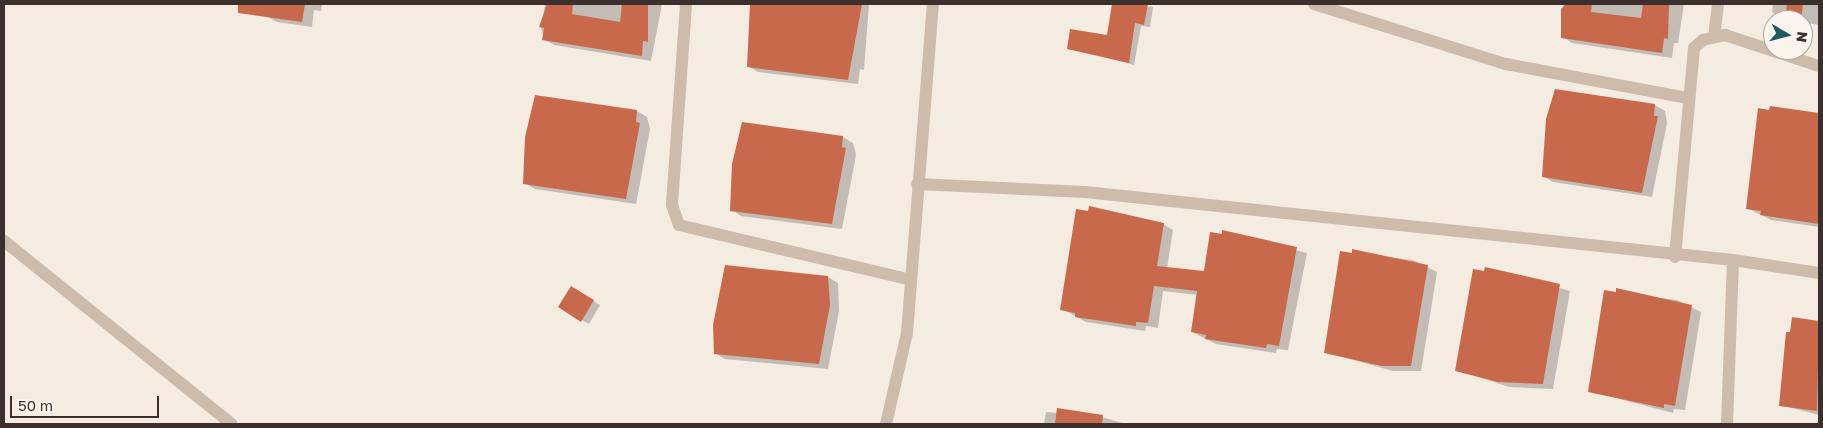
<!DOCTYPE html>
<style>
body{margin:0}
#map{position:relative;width:1823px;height:428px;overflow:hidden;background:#f4ebe1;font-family:"Golos Text",sans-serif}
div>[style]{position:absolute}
.shadow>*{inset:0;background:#0003}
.building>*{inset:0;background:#c8694b}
.minor>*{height:12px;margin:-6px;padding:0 6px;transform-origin:6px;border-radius:6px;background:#cdbbac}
span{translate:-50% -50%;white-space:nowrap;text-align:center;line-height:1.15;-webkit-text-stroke:4px #fbf5ee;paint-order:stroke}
.frame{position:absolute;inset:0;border:5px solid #3b302b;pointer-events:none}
.north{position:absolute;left:1763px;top:10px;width:50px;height:50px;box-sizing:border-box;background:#fbf5ee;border:1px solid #aea6a0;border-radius:50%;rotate:98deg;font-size:14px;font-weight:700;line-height:20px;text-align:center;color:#3b302b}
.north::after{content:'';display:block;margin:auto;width:18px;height:22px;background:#1f5a5e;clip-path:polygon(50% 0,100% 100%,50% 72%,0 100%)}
.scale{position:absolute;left:10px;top:396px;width:149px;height:22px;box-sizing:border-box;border:2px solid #3b302b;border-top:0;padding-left:6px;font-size:15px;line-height:18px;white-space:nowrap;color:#3b302b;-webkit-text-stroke:4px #fbf5ee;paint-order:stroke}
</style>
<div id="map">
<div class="shadow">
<div style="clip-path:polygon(269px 4px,322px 4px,321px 11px,314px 10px,312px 27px,277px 22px,268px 17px)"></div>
<div style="clip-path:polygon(545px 4px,662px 4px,651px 61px,554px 45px,544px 39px,541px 27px)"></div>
<div style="clip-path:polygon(753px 4px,869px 4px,864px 70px,860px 69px,858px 84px,758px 72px,748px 66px)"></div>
<div style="clip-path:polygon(1114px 4px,1153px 7px,1150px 27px,1141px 26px,1134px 65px,1069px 48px,1108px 36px)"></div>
<div style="clip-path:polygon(1563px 4px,1684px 4px,1678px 43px,1674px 43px,1672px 58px,1572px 43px,1563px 37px)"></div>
<div style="clip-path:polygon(1773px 4px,1819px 4px,1819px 25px,1781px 18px,1772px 12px)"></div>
<div style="clip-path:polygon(1556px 90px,1655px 105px,1665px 111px,1667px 123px,1652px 197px,1553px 182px,1543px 176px)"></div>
<div style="clip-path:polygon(536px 97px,637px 111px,647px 117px,650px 129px,636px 204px,535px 189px,525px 183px)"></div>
<div style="clip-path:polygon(1759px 109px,1819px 116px,1819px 227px,1771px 220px,1747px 208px)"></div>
<div style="clip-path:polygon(743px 124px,843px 137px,853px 143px,856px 155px,842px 229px,741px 216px,732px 210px)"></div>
<div style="clip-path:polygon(1163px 224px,1173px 230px,1167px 268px,1205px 273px,1223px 232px,1307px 253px,1288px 350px,1277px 349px,1276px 353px,1216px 344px,1192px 332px,1198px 295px,1163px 291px,1158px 328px,1146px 326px,1145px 331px,1086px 322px,1062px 309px)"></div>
<div style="clip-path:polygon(1341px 252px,1413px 260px,1437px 272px,1421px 371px,1393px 371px,1325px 352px)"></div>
<div style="clip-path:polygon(1474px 271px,1502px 271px,1570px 291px,1553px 389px,1509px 387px,1457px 370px)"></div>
<div style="clip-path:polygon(828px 277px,838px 283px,839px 311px,828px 369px,725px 359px,715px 353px)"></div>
<div style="clip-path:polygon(572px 288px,600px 305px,589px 324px,560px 307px)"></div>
<div style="clip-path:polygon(1605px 292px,1677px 300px,1701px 312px,1685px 410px,1674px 409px,1673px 413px,1589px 391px)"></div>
<div style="clip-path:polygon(1793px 319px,1819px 323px,1819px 415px,1780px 405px)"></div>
<div style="clip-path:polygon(1046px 412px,1098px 416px,1126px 424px,1044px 424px)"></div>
</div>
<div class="building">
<div style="clip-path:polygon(238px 4px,305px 4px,302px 22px,238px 13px)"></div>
<div style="clip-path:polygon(547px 4px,573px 4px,572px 14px,620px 22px,622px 4px,648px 4px,648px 42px,643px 41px,642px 56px,542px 40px,544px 28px,539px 27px)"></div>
<div style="clip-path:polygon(750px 4px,862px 4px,848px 80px,747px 67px)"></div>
<div style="clip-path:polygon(1112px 4px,1148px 4px,1144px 25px,1135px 23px,1129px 63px,1067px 49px,1070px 29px,1107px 35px)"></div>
<div style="clip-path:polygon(1566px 4px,1592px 4px,1591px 12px,1641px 18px,1643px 4px,1669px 4px,1668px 39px,1664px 38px,1662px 53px,1561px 38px,1561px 9px)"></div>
<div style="clip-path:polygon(1787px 4px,1803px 4px,1801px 20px,1785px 20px)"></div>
<div style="clip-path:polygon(1555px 89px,1655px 104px,1654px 116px,1658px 116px,1642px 193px,1542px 177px,1546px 119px)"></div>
<div style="clip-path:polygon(535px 95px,637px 110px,636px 122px,640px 123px,626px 199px,523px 184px,525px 137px)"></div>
<div style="clip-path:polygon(1770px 106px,1819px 113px,1819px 224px,1760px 215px,1761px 211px,1746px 209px,1758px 108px,1769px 110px)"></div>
<div style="clip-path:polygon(742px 122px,843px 136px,842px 147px,846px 148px,832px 224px,730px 211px,732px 164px)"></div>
<div style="clip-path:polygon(1089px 206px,1164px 223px,1157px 266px,1204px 271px,1210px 232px,1222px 234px,1222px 230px,1297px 247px,1279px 346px,1267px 344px,1266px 348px,1205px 339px,1206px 335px,1191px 332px,1197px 291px,1154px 286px,1148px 323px,1136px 322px,1136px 326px,1075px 317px,1075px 313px,1060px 310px,1076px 209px,1088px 211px)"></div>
<div style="clip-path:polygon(1352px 249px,1428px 265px,1411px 366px,1382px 366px,1324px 353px,1340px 251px,1352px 253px)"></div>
<div style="clip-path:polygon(725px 265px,828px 276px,830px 305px,819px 364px,714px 354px,713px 325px)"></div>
<div style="clip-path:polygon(1485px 267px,1560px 284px,1543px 384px,1498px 382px,1455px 371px,1473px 269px,1484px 271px)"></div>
<div style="clip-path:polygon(571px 286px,594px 300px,581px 322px,558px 307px)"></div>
<div style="clip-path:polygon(1616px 288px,1692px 305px,1675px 406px,1664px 404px,1664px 408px,1588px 392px,1604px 290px,1616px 292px)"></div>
<div style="clip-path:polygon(1792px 317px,1819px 321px,1817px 411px,1779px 406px,1786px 332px,1790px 332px)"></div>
<div style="clip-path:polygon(1057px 408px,1103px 415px,1102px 424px,1055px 424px)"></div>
</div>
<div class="minor">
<div style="left:686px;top:4px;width:201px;rotate:94deg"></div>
<div style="left:672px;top:205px;width:21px;rotate:71deg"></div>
<div style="left:679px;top:225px;width:238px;rotate:13.3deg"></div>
<div style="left:1314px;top:4px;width:201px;rotate:17.4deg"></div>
<div style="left:1506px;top:64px;width:184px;rotate:10.6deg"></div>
<div style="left:1714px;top:37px;width:33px;rotate:-83deg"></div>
<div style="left:917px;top:184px;width:168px;rotate:2.7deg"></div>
<div style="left:1085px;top:192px;width:652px;rotate:5.99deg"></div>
<div style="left:1733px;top:260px;width:87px;rotate:8.6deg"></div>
<div style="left:4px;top:241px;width:292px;rotate:38.8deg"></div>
<div style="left:1675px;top:257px;width:210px;rotate:-84.8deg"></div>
<div style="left:1694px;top:48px;width:12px;rotate:-42deg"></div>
<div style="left:1703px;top:40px;width:23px;rotate:-13deg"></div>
<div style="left:1725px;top:35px;width:99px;rotate:18.3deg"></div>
<div style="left:886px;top:424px;width:93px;rotate:-77deg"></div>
<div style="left:907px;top:333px;width:330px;rotate:-85.5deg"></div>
<div style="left:1727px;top:424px;width:164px;rotate:-87.9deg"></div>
</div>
<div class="frame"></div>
<div class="north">N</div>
<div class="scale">50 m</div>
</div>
